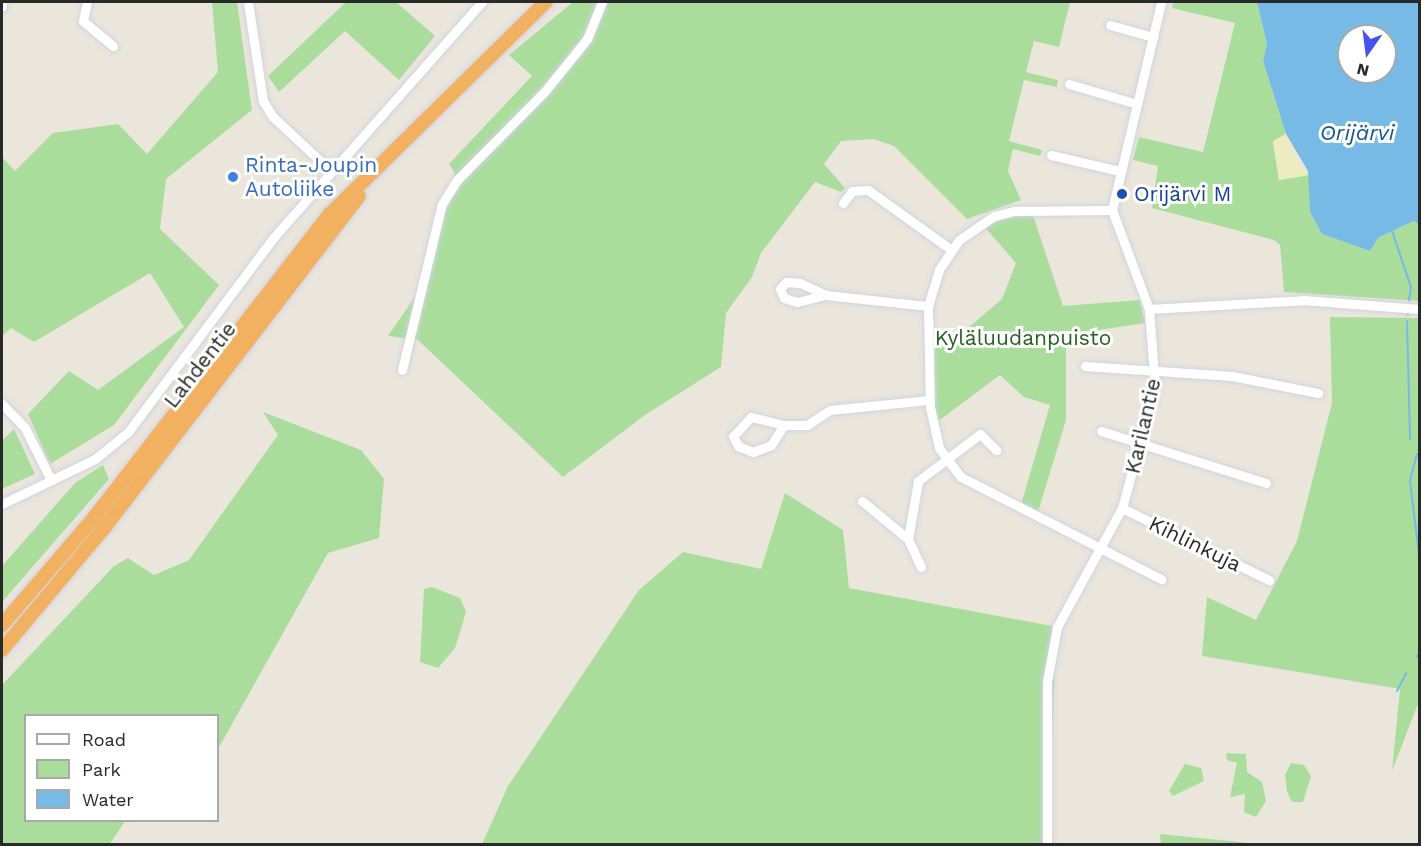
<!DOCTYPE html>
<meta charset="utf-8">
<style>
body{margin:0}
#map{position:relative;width:1421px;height:846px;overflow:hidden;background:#eae6dc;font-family:"Work Sans",sans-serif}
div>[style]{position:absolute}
.green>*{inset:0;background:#aadd9c}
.sand>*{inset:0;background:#edecc1}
.water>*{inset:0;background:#76bae5}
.stream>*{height:2px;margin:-1px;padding:0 1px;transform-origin:1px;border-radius:1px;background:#76bae5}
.roads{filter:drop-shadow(0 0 2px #d2d3e1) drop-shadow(0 0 2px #d2d3e1)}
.minor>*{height:9px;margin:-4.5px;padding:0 4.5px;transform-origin:4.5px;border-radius:4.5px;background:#fff}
.highway>*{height:14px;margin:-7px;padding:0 7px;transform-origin:7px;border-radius:7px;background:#f2b160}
.dots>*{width:16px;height:16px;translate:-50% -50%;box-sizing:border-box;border:3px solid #fff;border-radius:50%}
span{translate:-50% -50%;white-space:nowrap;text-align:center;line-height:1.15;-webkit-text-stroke:6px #fff;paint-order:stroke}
.shop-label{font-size:21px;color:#366cbe}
.left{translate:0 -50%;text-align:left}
.transit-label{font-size:21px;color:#164399}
.park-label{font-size:21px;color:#25611f}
.street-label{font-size:21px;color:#292929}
.water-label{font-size:22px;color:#175790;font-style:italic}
.frame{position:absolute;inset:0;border:3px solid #292929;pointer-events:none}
.legend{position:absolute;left:24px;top:714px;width:195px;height:108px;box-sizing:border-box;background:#fff;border:2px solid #a9a9a9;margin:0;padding:8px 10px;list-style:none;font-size:18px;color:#292929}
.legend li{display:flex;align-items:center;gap:12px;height:30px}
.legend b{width:30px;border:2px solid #a9a9a9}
.north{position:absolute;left:1337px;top:24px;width:60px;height:60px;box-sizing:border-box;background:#fff;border:2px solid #a9a9a9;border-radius:50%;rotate:194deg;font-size:16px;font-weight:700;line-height:24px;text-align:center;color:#292929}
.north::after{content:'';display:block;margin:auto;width:21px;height:27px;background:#4752ec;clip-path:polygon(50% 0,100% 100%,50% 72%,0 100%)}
</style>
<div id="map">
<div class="green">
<div style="clip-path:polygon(212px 2px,237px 2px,252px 110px,166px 179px,160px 229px,219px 285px,114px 425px,50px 464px,28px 414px,69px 371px,98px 390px,184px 327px,150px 273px,34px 342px,11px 328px,2px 336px,2px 157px,15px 171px,53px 133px,118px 124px,147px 154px,218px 72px)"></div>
<div style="clip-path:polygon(346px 2px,396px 2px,435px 36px,399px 80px,345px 31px,279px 92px,268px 76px)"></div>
<div style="clip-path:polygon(573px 2px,1070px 2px,1059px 47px,1034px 41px,1026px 72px,1058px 80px,1057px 87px,1024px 80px,1009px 141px,1042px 150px,1040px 156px,1013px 149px,1008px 171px,1021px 200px,967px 219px,894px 146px,874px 139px,841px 141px,824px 164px,845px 188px,841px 192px,815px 182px,761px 253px,752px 277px,726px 313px,721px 367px,645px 415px,563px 477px,418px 340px,388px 336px,421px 288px,455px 173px,449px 164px,532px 76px,509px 55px)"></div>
<div style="clip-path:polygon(1173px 2px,1257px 2px,1267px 44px,1263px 61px,1286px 134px,1273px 142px,1279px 180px,1309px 175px,1310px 212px,1322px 234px,1370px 251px,1379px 237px,1414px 221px,1419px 225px,1419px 301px,1284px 292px,1280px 245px,1274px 240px,1152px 208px,1158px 166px,1133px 160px,1139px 137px,1203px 152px,1235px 23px,1172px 8px)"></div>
<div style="clip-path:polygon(1032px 212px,1063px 306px,1140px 300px,1145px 323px,1066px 335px,1066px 420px,1038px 512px,1021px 505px,1050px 405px,1024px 397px,1000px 375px,937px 422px,934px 404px,932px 333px,962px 333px,1002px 299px,1016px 263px,983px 225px)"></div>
<div style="clip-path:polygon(1330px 317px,1419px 318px,1419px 701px,1392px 771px,1400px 689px,1202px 656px,1207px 597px,1256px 620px,1297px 541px,1332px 403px)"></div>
<div style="clip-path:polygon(263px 412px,361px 450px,384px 479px,379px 538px,328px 553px,218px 749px,218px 716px,26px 716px,26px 820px,125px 821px,110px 844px,2px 844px,2px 685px,114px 566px,128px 558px,154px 575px,189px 560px,278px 435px)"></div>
<div style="clip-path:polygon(14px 429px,35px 474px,2px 489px,2px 441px)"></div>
<div style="clip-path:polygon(103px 465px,109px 479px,2px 602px,2px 566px,75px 483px)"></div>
<div style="clip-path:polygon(785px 493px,843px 530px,849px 588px,1057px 627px,1047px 844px,482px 844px,508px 786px,639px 590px,683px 552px,761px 569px)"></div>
<div style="clip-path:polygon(432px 587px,460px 598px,466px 612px,455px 648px,438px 668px,420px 662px,424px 589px)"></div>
<div style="clip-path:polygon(1226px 753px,1246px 754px,1247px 772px,1262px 782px,1266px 801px,1256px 817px,1244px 812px,1245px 794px,1230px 797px,1237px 763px,1227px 760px)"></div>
<div style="clip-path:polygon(1291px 763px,1304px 765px,1311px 776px,1303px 802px,1292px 802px,1287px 792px,1285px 775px)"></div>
<div style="clip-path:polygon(1185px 764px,1201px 768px,1204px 781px,1173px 796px,1169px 791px)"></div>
<div style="clip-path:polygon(1160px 834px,1259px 844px,1161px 844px)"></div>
</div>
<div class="sand">
<div style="clip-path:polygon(1286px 134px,1298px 161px,1309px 175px,1279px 180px,1273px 141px)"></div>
</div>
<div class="water">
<div style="clip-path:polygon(evenodd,1420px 2px,1419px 225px,1414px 221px,1379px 237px,1370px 251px,1322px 234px,1310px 212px,1308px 171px,1286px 134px,1263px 61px,1267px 44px,1257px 2px,1420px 2px,1349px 36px,1385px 36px,1385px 72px,1349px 72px,1349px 36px)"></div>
</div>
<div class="stream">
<div style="left:1392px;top:231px;width:59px;rotate:71.3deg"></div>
<div style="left:1411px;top:287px;width:14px;rotate:98deg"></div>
<div style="left:1408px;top:315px;width:1px;rotate:-90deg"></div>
<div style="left:1407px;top:321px;width:118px;rotate:88.5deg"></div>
<div style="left:1417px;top:454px;width:28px;rotate:105deg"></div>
<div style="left:1410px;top:481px;width:83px;rotate:83deg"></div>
<div style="left:1417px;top:657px;width:6px;rotate:-59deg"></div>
<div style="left:1397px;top:691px;width:20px;rotate:-63deg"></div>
</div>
<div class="roads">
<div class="minor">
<div style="left:87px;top:2px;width:19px;rotate:102deg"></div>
<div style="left:83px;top:21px;width:39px;rotate:40deg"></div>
<div style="left:248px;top:2px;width:100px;rotate:81.4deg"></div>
<div style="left:263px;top:101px;width:19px;rotate:58deg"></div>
<div style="left:273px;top:117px;width:78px;rotate:42.9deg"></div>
<div style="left:2px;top:6px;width:1px;rotate:-90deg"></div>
<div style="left:1110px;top:25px;width:45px;rotate:15.6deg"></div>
<div style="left:1069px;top:84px;width:71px;rotate:16.4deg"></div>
<div style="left:1051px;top:155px;width:71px;rotate:13.1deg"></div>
<div style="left:843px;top:203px;width:15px;rotate:-53deg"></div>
<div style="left:852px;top:191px;width:16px;rotate:-4deg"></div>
<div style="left:868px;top:190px;width:101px;rotate:35.7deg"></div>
<div style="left:1112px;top:210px;width:98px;rotate:179.4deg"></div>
<div style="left:1014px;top:211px;width:21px;rotate:166deg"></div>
<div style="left:994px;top:216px;width:42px;rotate:145.6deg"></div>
<div style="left:959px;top:240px;width:36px;rotate:124deg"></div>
<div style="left:939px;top:270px;width:38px;rotate:107deg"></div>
<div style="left:928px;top:306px;width:101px;rotate:88.9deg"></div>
<div style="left:930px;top:407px;width:42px;rotate:77.6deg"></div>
<div style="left:939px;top:448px;width:36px;rotate:53deg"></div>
<div style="left:961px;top:477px;width:225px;rotate:27deg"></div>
<div style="left:826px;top:295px;width:29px;rotate:-155deg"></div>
<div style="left:800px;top:283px;width:14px;rotate:-176deg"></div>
<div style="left:786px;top:282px;width:9px;rotate:131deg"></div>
<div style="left:780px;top:289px;width:10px;rotate:66deg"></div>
<div style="left:784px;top:298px;width:14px;rotate:17deg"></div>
<div style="left:797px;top:302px;width:30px;rotate:-14deg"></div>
<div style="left:826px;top:295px;width:103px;rotate:6.2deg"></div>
<div style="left:1149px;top:309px;width:154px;rotate:-3.3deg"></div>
<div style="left:1303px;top:300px;width:117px;rotate:4.4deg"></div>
<div style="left:1085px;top:366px;width:147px;rotate:3.9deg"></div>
<div style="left:1232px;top:376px;width:88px;rotate:11.2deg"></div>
<div style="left:402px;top:370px;width:171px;rotate:-76.5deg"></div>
<div style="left:442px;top:204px;width:28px;rotate:-58deg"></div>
<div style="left:457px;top:180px;width:125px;rotate:-45.3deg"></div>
<div style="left:545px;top:91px;width:67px;rotate:-51.1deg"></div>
<div style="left:587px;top:39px;width:40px;rotate:-68deg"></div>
<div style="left:2px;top:404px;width:33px;rotate:46deg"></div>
<div style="left:25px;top:428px;width:58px;rotate:63.4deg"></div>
<div style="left:784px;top:425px;width:34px;rotate:-166deg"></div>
<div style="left:751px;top:417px;width:26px;rotate:133deg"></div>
<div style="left:733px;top:436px;width:11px;rotate:63deg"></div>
<div style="left:738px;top:446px;width:16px;rotate:22deg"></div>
<div style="left:753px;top:452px;width:19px;rotate:-21deg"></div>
<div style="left:771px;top:445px;width:24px;rotate:-57deg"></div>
<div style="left:784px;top:425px;width:23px"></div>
<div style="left:807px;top:425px;width:27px;rotate:-33deg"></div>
<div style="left:830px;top:410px;width:100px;rotate:-5.8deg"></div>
<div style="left:1101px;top:431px;width:173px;rotate:17.5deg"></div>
<div style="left:862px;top:501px;width:60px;rotate:39.6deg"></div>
<div style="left:2px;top:504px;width:103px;rotate:-25.8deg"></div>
<div style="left:95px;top:459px;width:43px;rotate:-39.3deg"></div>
<div style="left:128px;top:432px;width:242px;rotate:-53.2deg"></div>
<div style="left:273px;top:238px;width:315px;rotate:-48.5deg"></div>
<div style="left:1122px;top:508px;width:164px;rotate:26.1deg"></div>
<div style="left:921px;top:567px;width:31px;rotate:-115deg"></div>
<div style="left:908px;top:539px;width:59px;rotate:-80.2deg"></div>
<div style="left:918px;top:481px;width:78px;rotate:-37.2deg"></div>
<div style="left:980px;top:434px;width:23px;rotate:45deg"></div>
<div style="left:1047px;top:844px;width:162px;rotate:-90deg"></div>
<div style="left:1047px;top:682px;width:56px;rotate:-79.7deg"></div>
<div style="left:1057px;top:627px;width:136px;rotate:-61.4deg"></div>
<div style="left:1122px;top:508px;width:126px;rotate:-74.9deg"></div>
<div style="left:1155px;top:386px;width:77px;rotate:-94.5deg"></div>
<div style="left:1149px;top:309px;width:106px;rotate:-110.5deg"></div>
<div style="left:1112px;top:210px;width:214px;rotate:-76.7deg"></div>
</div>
<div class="highway">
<div style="left:2px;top:625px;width:140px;rotate:-49.4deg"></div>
<div style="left:93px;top:519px;width:386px;rotate:-52.2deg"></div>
<div style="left:330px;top:214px;width:303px;rotate:-44.5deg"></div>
<div style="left:2px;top:650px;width:160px;rotate:-50.1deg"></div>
<div style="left:105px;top:527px;width:417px;rotate:-52.5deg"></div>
</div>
</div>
<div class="dots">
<div style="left:233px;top:177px;background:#3f7fe0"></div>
<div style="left:1122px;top:194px;background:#1a4fb4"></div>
</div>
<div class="shop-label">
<span class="left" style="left:245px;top:177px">Rinta-Joupin<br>Autoliike</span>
</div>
<div class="transit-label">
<span class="left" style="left:1134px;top:194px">Orijärvi M</span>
</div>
<div class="park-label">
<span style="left:1023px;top:338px">Kyläluudanpuisto</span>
</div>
<div class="street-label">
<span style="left:200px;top:365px;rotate:-52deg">Lahdentie</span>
<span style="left:1143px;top:426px;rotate:-77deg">Karilantie</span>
<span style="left:1195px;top:544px;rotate:26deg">Kihlinkuja</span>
</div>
<div class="water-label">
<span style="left:1357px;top:133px">Orijärvi</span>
</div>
<div class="frame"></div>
<ul class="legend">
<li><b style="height:8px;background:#fff"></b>Road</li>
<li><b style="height:16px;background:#aadd9c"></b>Park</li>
<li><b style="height:16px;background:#76bae5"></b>Water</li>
</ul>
<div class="north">N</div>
</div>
